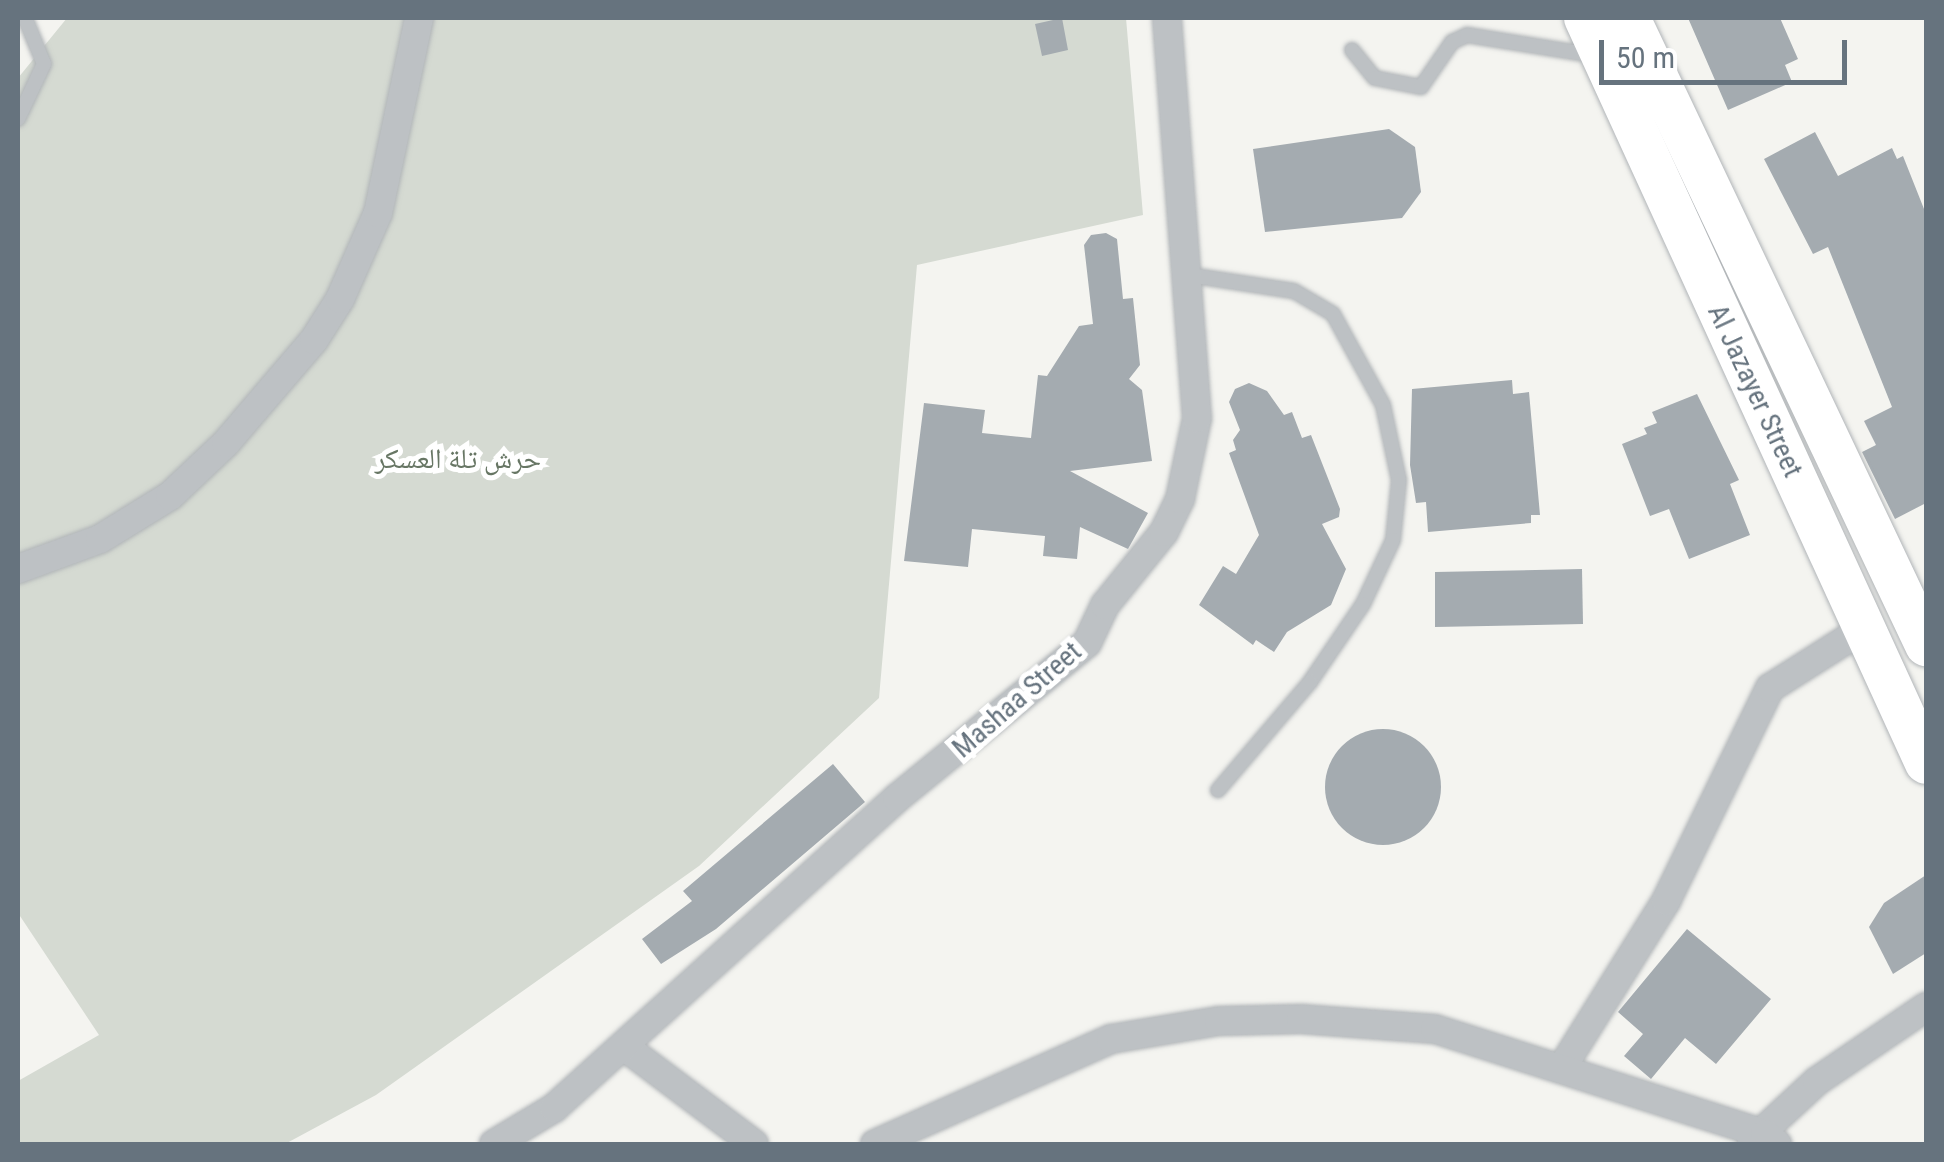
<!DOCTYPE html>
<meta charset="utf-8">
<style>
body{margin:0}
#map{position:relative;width:1944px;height:1162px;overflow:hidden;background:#f4f4f0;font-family:"Roboto Condensed","Noto Naskh Arabic",sans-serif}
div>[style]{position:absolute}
.green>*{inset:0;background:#d5dad2}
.building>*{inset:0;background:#a4abb0}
.round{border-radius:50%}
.roads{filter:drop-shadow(0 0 2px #b1b5b8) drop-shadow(0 0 2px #b1b5b8)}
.service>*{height:14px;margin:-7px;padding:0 7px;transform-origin:7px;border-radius:7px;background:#bdc1c4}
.minor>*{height:28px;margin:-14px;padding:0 14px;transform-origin:14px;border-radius:14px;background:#bdc1c4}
.primary>*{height:42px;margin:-21px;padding:0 21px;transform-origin:21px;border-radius:21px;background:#fff}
span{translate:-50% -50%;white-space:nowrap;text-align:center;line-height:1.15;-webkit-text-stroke:10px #fff;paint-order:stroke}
.street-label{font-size:28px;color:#66737e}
.park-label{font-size:28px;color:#677664}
.frame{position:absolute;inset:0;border:20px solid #66737e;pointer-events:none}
.scale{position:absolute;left:1599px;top:40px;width:248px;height:45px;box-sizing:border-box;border:5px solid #66737e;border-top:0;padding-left:12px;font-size:30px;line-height:35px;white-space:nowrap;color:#66737e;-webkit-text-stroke:8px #fff;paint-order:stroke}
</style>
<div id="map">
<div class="green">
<div style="clip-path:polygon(67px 18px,1126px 18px,1143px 215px,917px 265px,879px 698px,699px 866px,376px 1095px,285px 1144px,18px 1144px,18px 1081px,99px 1035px,18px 913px,18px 78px)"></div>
</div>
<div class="building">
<div style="clip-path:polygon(1062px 18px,1068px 50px,1042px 56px,1035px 24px)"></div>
<div style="clip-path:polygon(1688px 18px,1780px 18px,1798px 59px,1785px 65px,1792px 82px,1728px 110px)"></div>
<div style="clip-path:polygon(1389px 129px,1415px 147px,1421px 192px,1402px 218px,1265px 232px,1253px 149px)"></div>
<div style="clip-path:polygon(1815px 132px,1838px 176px,1892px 148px,1897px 159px,1903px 156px,1926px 214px,1926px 503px,1895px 519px,1862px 452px,1876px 445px,1864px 421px,1892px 407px,1828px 247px,1813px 254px,1764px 159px)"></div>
<div style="clip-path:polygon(1106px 233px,1117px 239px,1123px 299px,1133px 298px,1140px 365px,1129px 379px,1142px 390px,1152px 461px,1070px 471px,1148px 513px,1128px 549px,1080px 527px,1077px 559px,1043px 556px,1045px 536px,972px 529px,968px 567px,904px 561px,924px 403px,985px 410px,982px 433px,1031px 438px,1038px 375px,1047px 376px,1079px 326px,1093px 324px,1084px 245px,1091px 235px)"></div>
<div style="clip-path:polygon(1512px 380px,1513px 394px,1529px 392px,1540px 515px,1531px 515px,1531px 523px,1428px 532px,1426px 502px,1416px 503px,1410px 465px,1412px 389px)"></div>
<div style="clip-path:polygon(1249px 383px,1267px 391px,1284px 415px,1292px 412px,1302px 438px,1311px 435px,1340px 509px,1339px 517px,1322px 524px,1346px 569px,1331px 605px,1287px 632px,1274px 652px,1256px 640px,1253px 645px,1199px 605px,1223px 566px,1236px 574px,1259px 535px,1229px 453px,1236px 450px,1233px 440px,1240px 430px,1229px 402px,1235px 389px)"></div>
<div style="clip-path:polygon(1697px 394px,1739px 480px,1730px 484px,1750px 535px,1689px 559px,1669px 509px,1650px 516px,1622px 444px,1647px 434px,1644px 428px,1657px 423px,1652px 412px)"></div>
<div style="clip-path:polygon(1582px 569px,1583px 624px,1435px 627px,1435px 572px)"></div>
<div class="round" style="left:1325px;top:729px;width:116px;height:116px"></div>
<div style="clip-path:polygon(833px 764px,865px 802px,716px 929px,661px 964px,642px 939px,692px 901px,683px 891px)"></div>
<div style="clip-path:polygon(1926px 875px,1926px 953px,1893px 974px,1869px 927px,1884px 903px)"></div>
<div style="clip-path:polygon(1687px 929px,1771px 999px,1716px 1064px,1685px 1038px,1651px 1079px,1624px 1056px,1643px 1034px,1618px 1012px)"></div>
</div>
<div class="roads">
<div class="service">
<div style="left:1352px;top:50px;width:36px;rotate:51deg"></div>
<div style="left:1375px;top:78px;width:47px;rotate:11.1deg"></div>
<div style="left:1421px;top:87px;width:55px;rotate:-55.4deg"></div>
<div style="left:1452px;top:42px;width:17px;rotate:-25deg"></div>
<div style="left:1467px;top:35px;width:127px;rotate:9.1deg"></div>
<div style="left:18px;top:119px;width:61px;rotate:-64.7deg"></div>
<div style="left:44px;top:64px;width:50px;rotate:-112.4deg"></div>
<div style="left:1189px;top:275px;width:106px;rotate:8.7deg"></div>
<div style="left:1294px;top:291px;width:45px;rotate:30.5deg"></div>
<div style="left:1333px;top:314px;width:104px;rotate:61.2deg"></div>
<div style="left:1383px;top:405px;width:77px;rotate:78deg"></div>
<div style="left:1399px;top:480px;width:60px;rotate:95.7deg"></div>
<div style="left:1393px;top:540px;width:71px;rotate:115.1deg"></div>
<div style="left:1363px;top:604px;width:94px;rotate:124.2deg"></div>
<div style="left:1310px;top:682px;width:142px;rotate:130.4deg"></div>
</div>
<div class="minor">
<div style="left:18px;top:569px;width:87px;rotate:-20.1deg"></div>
<div style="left:100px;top:539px;width:82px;rotate:-31.6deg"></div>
<div style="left:170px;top:496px;width:77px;rotate:-43.4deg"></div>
<div style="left:226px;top:443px;width:135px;rotate:-49.5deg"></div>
<div style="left:314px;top:340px;width:49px;rotate:-57.6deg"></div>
<div style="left:340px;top:299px;width:94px;rotate:-66.2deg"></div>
<div style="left:378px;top:213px;width:199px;rotate:-78.1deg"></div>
<div style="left:625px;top:1047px;width:161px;rotate:36.9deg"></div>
<div style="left:1563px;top:1066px;width:195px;rotate:-58deg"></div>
<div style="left:1666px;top:901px;width:237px;rotate:-64deg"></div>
<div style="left:1770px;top:688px;width:110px;rotate:-32.4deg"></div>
<div style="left:1752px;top:1141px;width:88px;rotate:-42.7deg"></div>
<div style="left:1817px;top:1081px;width:132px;rotate:-34.2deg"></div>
<div style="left:494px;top:1144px;width:70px;rotate:-31deg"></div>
<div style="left:554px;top:1108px;width:462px;rotate:-42.1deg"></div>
<div style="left:897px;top:798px;width:245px;rotate:-39.2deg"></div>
<div style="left:1087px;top:643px;width:42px;rotate:-64.7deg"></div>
<div style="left:1105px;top:605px;width:94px;rotate:-51.1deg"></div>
<div style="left:1164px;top:532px;width:37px;rotate:-64deg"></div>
<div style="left:1180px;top:499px;width:83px;rotate:-78.1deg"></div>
<div style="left:1197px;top:418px;width:401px;rotate:-94.3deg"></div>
<div style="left:875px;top:1144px;width:258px;rotate:-24deg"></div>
<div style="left:1111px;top:1039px;width:109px;rotate:-9.5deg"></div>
<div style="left:1219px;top:1021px;width:82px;rotate:-1.4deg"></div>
<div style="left:1301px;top:1019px;width:134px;rotate:4.3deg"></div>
<div style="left:1435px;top:1029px;width:346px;rotate:17.7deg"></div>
<div style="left:1765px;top:1134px;width:16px;rotate:40deg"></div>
</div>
<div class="primary">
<div style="left:1585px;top:18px;width:819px;rotate:65.41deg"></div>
<div style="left:1629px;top:18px;width:694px;rotate:64.65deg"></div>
</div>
</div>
<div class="street-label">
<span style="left:1755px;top:391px;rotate:65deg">Al Jazayer Street</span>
<span style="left:1017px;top:700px;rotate:-41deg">Mashaa Street</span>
</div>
<div class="park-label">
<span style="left:458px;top:459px">حرش تلة العسكر</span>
</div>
<div class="frame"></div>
<div class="scale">50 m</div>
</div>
